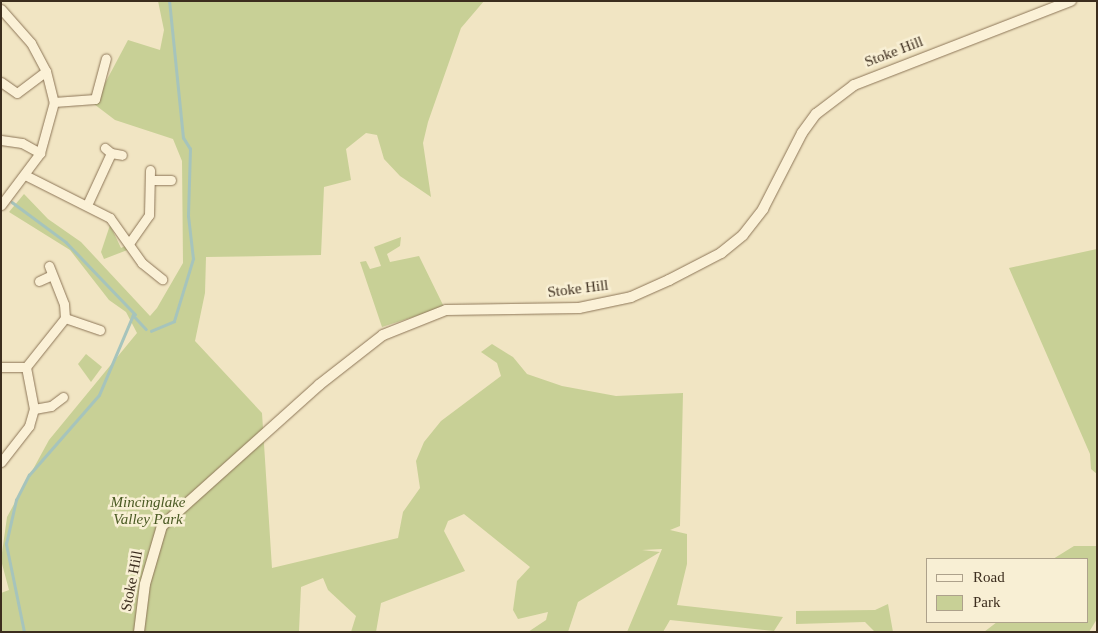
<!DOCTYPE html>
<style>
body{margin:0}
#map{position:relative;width:1098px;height:633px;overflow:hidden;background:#f1e5c3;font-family:"Times New Roman",serif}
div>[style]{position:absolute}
.green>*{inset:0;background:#c8d096}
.stream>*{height:2.5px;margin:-1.25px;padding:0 1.25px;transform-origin:1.25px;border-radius:1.25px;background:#a6c4bc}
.roads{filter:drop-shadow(0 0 1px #8d7658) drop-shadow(0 0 1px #8d7658)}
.minor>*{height:9px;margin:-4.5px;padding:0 4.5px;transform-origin:4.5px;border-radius:4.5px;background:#fbf1d7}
.tertiary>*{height:10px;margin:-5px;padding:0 5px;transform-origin:5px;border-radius:5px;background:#fbf1d7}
span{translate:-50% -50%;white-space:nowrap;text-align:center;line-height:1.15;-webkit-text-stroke:5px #f8efd4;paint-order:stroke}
.street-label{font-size:15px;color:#3c2d1e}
.park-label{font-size:15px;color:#4a5a23;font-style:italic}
.frame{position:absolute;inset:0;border:2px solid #3c2d1e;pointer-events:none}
.legend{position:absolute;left:926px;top:558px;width:162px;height:65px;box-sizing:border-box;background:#f8efd4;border:1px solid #ada18b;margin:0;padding:6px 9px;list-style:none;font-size:15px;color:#3c2d1e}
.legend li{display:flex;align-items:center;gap:10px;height:25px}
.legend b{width:25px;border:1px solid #ada18b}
</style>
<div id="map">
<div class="green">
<div style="clip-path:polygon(158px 1px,484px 1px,461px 28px,428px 122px,423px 143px,431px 197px,400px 176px,384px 159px,377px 135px,366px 133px,346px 149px,351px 180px,324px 187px,321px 255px,206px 257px,205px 293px,195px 341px,262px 413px,272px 568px,398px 538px,403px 512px,420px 488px,416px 461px,424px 442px,441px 421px,501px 376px,497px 363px,481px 352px,492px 344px,513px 357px,527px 374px,562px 386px,616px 396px,683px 393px,680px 526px,670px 530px,687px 534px,687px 564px,677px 605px,783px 617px,774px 631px,670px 620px,663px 632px,627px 632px,662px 549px,642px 550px,660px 552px,578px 602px,568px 632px,528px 632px,546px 620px,548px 612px,518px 619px,513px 610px,517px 581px,530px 567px,464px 514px,448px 521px,444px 531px,465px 571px,381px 603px,376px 632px,351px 632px,356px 616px,328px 590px,323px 578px,301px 587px,299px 631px,1px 632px,1px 593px,9px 590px,1px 560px,7px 517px,49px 440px,137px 333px,126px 312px,109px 300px,70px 250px,9px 212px,24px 194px,48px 219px,81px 242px,150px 316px,157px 308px,183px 263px,182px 161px,173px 139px,115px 120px,94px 104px,128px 40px,160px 50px,164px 30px)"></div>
<div style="clip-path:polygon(110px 225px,121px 248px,127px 245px,130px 249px,104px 259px,101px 252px)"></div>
<div style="clip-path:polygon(401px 237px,400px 246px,387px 254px,390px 262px,419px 256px,444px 307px,382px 327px,360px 262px,366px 261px,370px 269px,381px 266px,374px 247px)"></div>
<div style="clip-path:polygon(1097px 249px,1097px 474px,1091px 469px,1090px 454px,1009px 268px)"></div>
<div style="clip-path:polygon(86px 354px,102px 367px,91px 382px,78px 364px)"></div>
<div style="clip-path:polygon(1074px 546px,1097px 546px,1097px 619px,1089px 632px,984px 632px,997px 622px,1087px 622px,1087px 559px,1053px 559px)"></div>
<div style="clip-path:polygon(888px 604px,893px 632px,875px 632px,865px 622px,796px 624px,796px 611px,875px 610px)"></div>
</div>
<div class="stream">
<div style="left:12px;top:202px;width:67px;rotate:36.5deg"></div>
<div style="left:66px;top:242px;width:100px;rotate:46.2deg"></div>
<div style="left:151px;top:331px;width:25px;rotate:-23deg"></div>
<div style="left:174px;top:321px;width:65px;rotate:-73deg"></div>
<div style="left:193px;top:259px;width:43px;rotate:-96.6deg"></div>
<div style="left:188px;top:216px;width:67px;rotate:-88.3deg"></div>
<div style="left:190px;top:149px;width:13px;rotate:-122deg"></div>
<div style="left:183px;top:138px;width:138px;rotate:-95.8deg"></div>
<div style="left:24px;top:632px;width:90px;rotate:-101.6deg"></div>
<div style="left:6px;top:544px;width:45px;rotate:-77.2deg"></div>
<div style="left:16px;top:500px;width:28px;rotate:-63deg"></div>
<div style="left:29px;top:475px;width:106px;rotate:-48.8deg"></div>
<div style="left:99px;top:395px;width:87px;rotate:-67deg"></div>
<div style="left:133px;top:315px;width:19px;rotate:47deg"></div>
</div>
<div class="roads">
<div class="minor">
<div style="left:1px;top:9px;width:45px;rotate:48.6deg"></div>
<div style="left:31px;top:43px;width:32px;rotate:62deg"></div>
<div style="left:46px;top:71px;width:32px;rotate:76deg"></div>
<div style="left:54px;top:102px;width:53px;rotate:105.4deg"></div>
<div style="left:40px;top:153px;width:65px;rotate:126.9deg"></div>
<div style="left:1px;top:82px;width:19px;rotate:35deg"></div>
<div style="left:17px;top:93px;width:36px;rotate:-37deg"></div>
<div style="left:54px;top:102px;width:41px;rotate:-4.2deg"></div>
<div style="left:95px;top:99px;width:42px;rotate:-75deg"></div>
<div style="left:1px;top:140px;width:21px;rotate:8deg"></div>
<div style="left:22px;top:143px;width:21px;rotate:29deg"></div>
<div style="left:111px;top:153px;width:11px;rotate:10deg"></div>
<div style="left:25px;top:175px;width:95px;rotate:26.8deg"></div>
<div style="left:110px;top:218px;width:55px;rotate:54.6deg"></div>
<div style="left:142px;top:263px;width:26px;rotate:39deg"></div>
<div style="left:151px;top:180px;width:20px"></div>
<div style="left:87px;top:205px;width:57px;rotate:-65.2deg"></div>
<div style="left:111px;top:153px;width:8px;rotate:-140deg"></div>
<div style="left:130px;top:242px;width:33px;rotate:-55deg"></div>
<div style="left:149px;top:215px;width:45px;rotate:-88.7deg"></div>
<div style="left:39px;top:281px;width:14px;rotate:-25deg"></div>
<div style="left:65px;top:318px;width:37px;rotate:19deg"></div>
<div style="left:1px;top:367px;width:25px"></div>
<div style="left:26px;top:367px;width:63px;rotate:-51.5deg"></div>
<div style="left:65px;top:318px;width:14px;rotate:-94deg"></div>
<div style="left:64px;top:304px;width:41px;rotate:-111.5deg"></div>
<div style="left:34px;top:409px;width:17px;rotate:-10deg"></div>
<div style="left:51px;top:406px;width:15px;rotate:-37deg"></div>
<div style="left:1px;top:462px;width:46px;rotate:-52.1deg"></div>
<div style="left:29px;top:426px;width:18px;rotate:-74deg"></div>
<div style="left:34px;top:409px;width:43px;rotate:-100.8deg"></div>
</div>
<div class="tertiary">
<div style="left:139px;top:632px;width:48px;rotate:-82.9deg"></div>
<div style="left:145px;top:584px;width:60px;rotate:-73.7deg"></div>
<div style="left:162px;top:526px;width:211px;rotate:-41.9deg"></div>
<div style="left:319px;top:385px;width:81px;rotate:-38deg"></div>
<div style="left:383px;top:335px;width:68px;rotate:-21.6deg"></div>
<div style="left:446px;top:310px;width:133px;rotate:-0.9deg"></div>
<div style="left:579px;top:308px;width:53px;rotate:-11.9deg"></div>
<div style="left:631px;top:297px;width:42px;rotate:-24.1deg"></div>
<div style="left:669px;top:280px;width:59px;rotate:-27.4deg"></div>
<div style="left:721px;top:253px;width:28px;rotate:-39deg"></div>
<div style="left:743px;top:235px;width:33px;rotate:-52deg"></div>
<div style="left:763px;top:209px;width:85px;rotate:-62.8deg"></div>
<div style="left:802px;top:133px;width:24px;rotate:-54deg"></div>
<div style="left:816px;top:114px;width:48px;rotate:-37.3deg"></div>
<div style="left:854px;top:85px;width:233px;rotate:-21.2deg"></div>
</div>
</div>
<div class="street-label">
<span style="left:894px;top:52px;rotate:-21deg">Stoke Hill</span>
<span style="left:578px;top:289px;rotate:-7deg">Stoke Hill</span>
<span style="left:132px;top:581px;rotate:-79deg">Stoke Hill</span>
</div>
<div class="park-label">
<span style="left:148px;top:511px">Mincinglake<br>Valley Park</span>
</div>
<div class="frame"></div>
<ul class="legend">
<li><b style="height:6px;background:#fbf1d7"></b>Road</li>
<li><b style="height:14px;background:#c8d096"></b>Park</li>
</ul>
</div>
